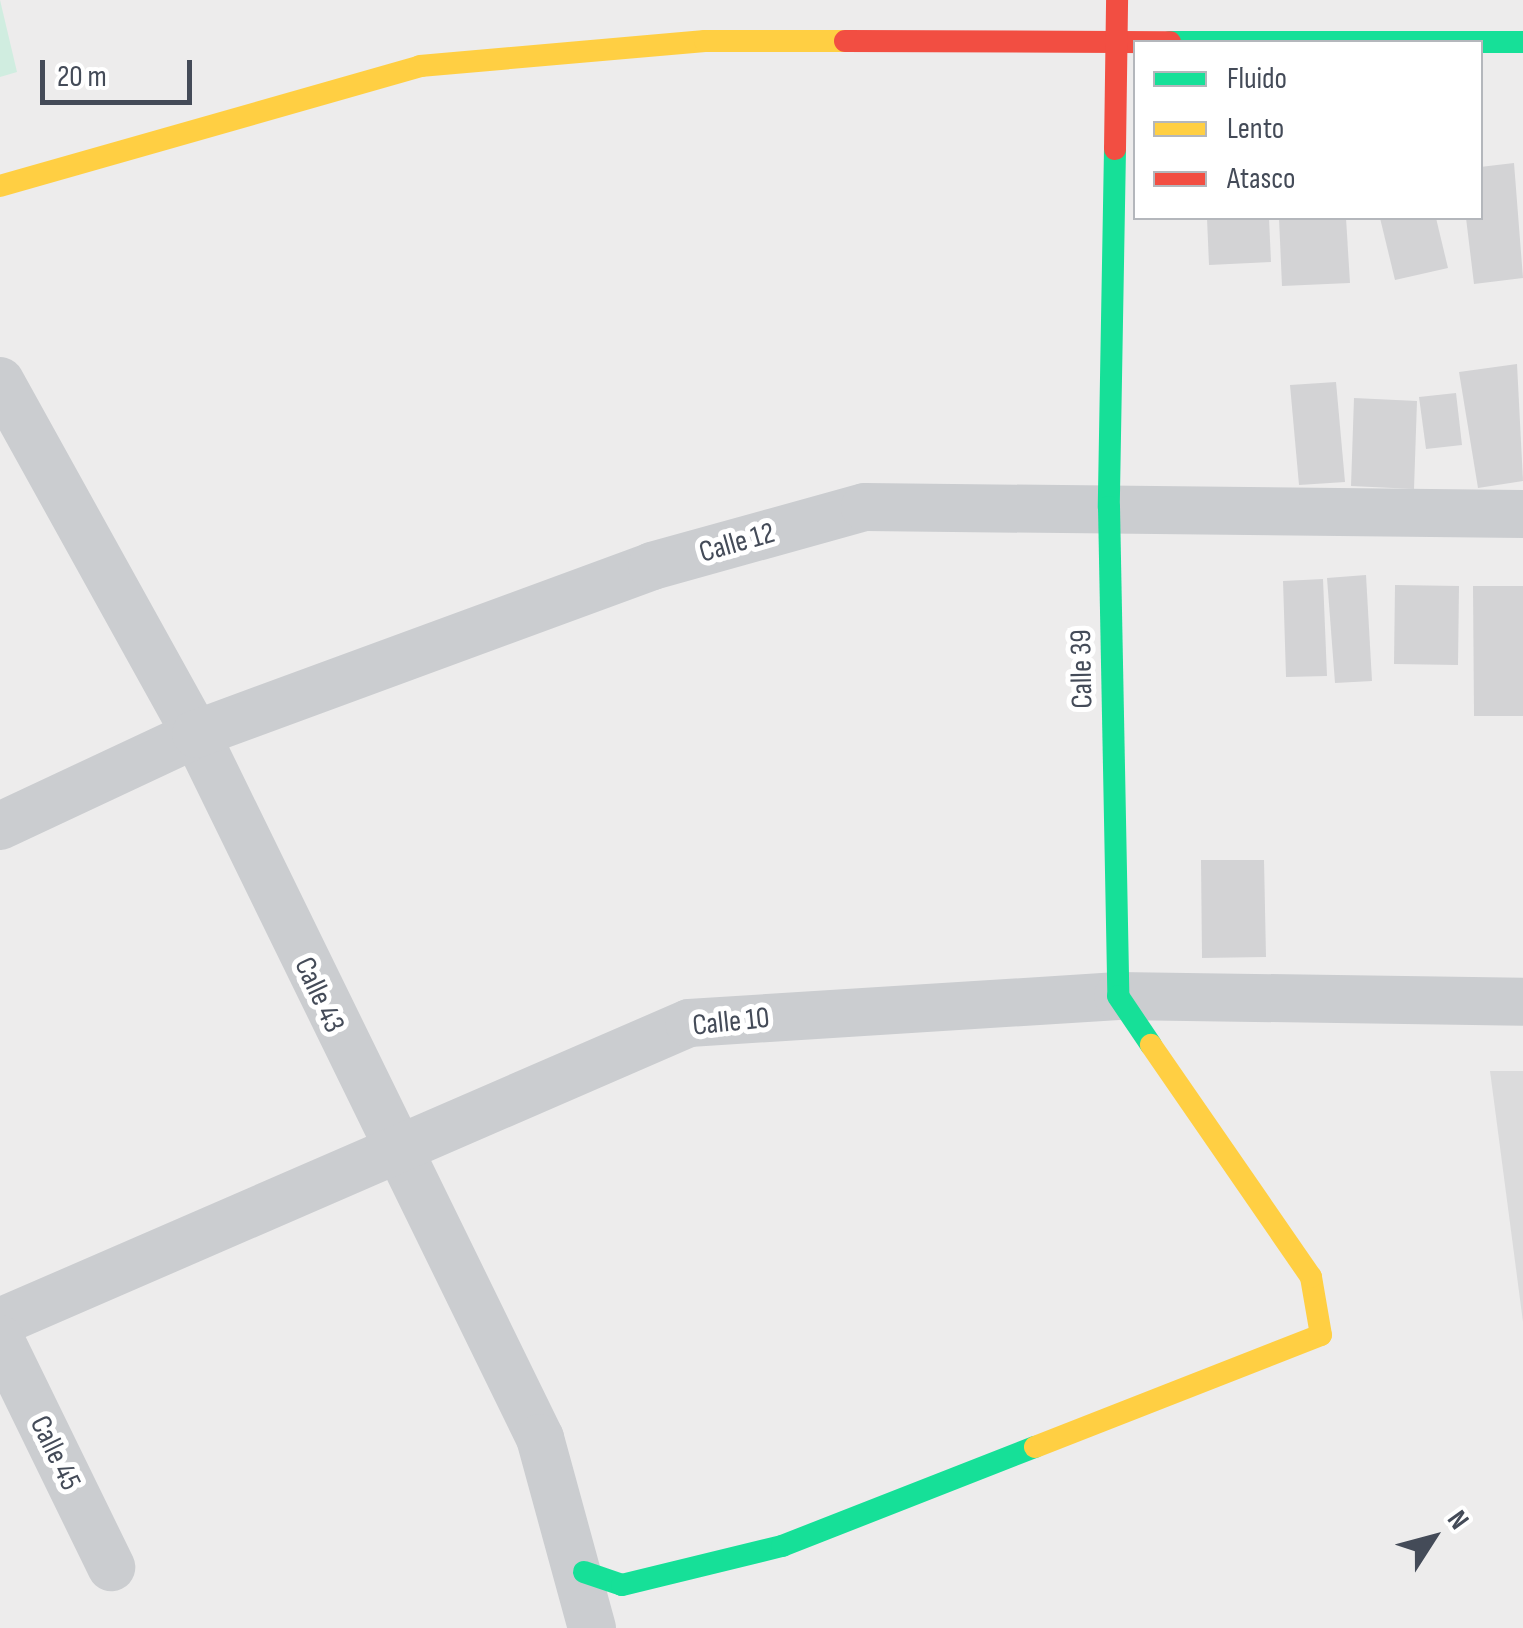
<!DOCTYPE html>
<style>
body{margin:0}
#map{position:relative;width:1523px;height:1628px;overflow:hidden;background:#edecec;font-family:"Sofia Sans Condensed",sans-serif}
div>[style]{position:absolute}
.education>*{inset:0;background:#dbdbdc}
.green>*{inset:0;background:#d0ede0}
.building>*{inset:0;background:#d3d3d5}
.street>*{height:48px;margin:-24px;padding:0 24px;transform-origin:24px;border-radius:24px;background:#cbcdd0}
.fast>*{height:22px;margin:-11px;padding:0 11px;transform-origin:11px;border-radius:11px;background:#16e098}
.slow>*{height:22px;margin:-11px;padding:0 11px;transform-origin:11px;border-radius:11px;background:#ffcf43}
.jam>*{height:22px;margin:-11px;padding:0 11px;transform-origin:11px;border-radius:11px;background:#f24e42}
span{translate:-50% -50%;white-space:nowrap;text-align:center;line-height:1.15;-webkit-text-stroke:10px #fff;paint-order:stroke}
.street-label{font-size:30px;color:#444b58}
.legend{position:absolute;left:1133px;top:40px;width:350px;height:180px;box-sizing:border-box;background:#fff;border:2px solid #b4b7bc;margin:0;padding:12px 18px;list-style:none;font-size:30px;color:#444b58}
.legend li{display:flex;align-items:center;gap:20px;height:50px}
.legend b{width:50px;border:2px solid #b4b7bc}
.north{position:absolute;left:1383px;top:1488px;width:100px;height:100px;-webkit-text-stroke:8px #fff;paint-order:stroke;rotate:54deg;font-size:28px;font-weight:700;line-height:40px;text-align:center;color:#444b58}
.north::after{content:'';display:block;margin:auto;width:35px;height:45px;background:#444b58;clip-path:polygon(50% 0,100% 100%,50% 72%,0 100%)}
.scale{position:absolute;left:40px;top:60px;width:152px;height:45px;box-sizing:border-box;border:5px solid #444b58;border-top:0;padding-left:12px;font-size:30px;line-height:35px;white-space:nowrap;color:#444b58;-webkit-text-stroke:8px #fff;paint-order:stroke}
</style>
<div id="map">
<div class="education">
<div style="clip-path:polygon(1490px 1071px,1523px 1071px,1523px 1322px)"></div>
</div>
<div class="green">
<div style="clip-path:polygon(0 0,17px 72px,0 77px)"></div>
</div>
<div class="building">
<div style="clip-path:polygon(1514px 163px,1523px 278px,1474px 284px,1466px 218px,1480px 218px,1480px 167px)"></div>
<div style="clip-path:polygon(1207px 218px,1269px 218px,1271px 262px,1209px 265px)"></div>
<div style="clip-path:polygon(1279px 218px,1346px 218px,1350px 283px,1282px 286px)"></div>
<div style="clip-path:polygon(1380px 218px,1436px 218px,1448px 268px,1395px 280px)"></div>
<div style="clip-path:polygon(1517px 364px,1523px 481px,1478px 488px,1459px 372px)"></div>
<div style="clip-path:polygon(1336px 382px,1345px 482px,1299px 485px,1290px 385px)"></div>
<div style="clip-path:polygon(1456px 393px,1462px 445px,1426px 449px,1419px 397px)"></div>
<div style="clip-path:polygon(1354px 398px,1417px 401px,1414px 489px,1351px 486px)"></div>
<div style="clip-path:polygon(1366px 575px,1372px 681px,1335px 683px,1327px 578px)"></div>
<div style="clip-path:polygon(1323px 579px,1327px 676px,1286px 677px,1283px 581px)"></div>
<div style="clip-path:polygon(1395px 585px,1459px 586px,1458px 665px,1394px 664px)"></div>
<div style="clip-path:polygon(1473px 586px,1523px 586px,1523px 716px,1474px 716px)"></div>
<div style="clip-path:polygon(1201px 860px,1264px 860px,1266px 957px,1202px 958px)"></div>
</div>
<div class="street">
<div style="left:0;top:381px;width:404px;rotate:61deg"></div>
<div style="left:196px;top:734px;width:784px;rotate:63.96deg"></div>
<div style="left:540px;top:1438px;width:197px;rotate:74.7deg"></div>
<div style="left:0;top:826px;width:217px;rotate:-25.1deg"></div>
<div style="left:196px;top:734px;width:486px;rotate:-20.2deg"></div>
<div style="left:652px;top:566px;width:221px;rotate:-15.5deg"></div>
<div style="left:865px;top:507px;width:658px;rotate:0.61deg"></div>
<div style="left:0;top:1322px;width:751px;rotate:-23.46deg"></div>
<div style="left:689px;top:1023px;width:430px;rotate:-3.6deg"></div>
<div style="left:1118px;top:996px;width:405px;rotate:0.8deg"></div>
<div style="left:0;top:1339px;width:254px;rotate:64deg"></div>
</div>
<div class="fast">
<div style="left:1170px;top:42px;width:353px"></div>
<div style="left:1115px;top:149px;width:358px;rotate:91deg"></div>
<div style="left:1109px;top:507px;width:489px;rotate:88.9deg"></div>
<div style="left:1118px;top:996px;width:59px;rotate:56deg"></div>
<div style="left:584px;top:1572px;width:40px;rotate:18.9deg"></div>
<div style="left:622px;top:1585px;width:165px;rotate:-13.7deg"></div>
<div style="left:782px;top:1546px;width:272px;rotate:-21.4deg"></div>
</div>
<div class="slow">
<div style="left:0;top:186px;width:437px;rotate:-15.9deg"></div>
<div style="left:420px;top:66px;width:286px;rotate:-5deg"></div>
<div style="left:705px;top:41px;width:140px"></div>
<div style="left:1035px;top:1447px;width:307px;rotate:-21.4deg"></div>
<div style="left:1321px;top:1335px;width:59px;rotate:-99.8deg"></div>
<div style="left:1311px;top:1277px;width:282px;rotate:-124.6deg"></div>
</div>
<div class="jam">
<div style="left:845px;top:41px;width:325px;rotate:0.2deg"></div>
<div style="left:1115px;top:149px;width:149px;rotate:-89.2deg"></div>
</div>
<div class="street-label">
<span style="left:737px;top:543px;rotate:-16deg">Calle 12</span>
<span style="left:1082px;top:669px;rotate:-91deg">Calle 39</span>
<span style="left:319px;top:995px;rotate:65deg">Calle 43</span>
<span style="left:731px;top:1022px;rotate:-6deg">Calle 10</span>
<span style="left:55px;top:1453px;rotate:64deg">Calle 45</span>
</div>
<ul class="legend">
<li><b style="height:12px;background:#16e098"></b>Fluido</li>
<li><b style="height:12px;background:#ffcf43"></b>Lento</li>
<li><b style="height:12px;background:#f24e42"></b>Atasco</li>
</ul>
<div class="north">N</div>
<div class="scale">20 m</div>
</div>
